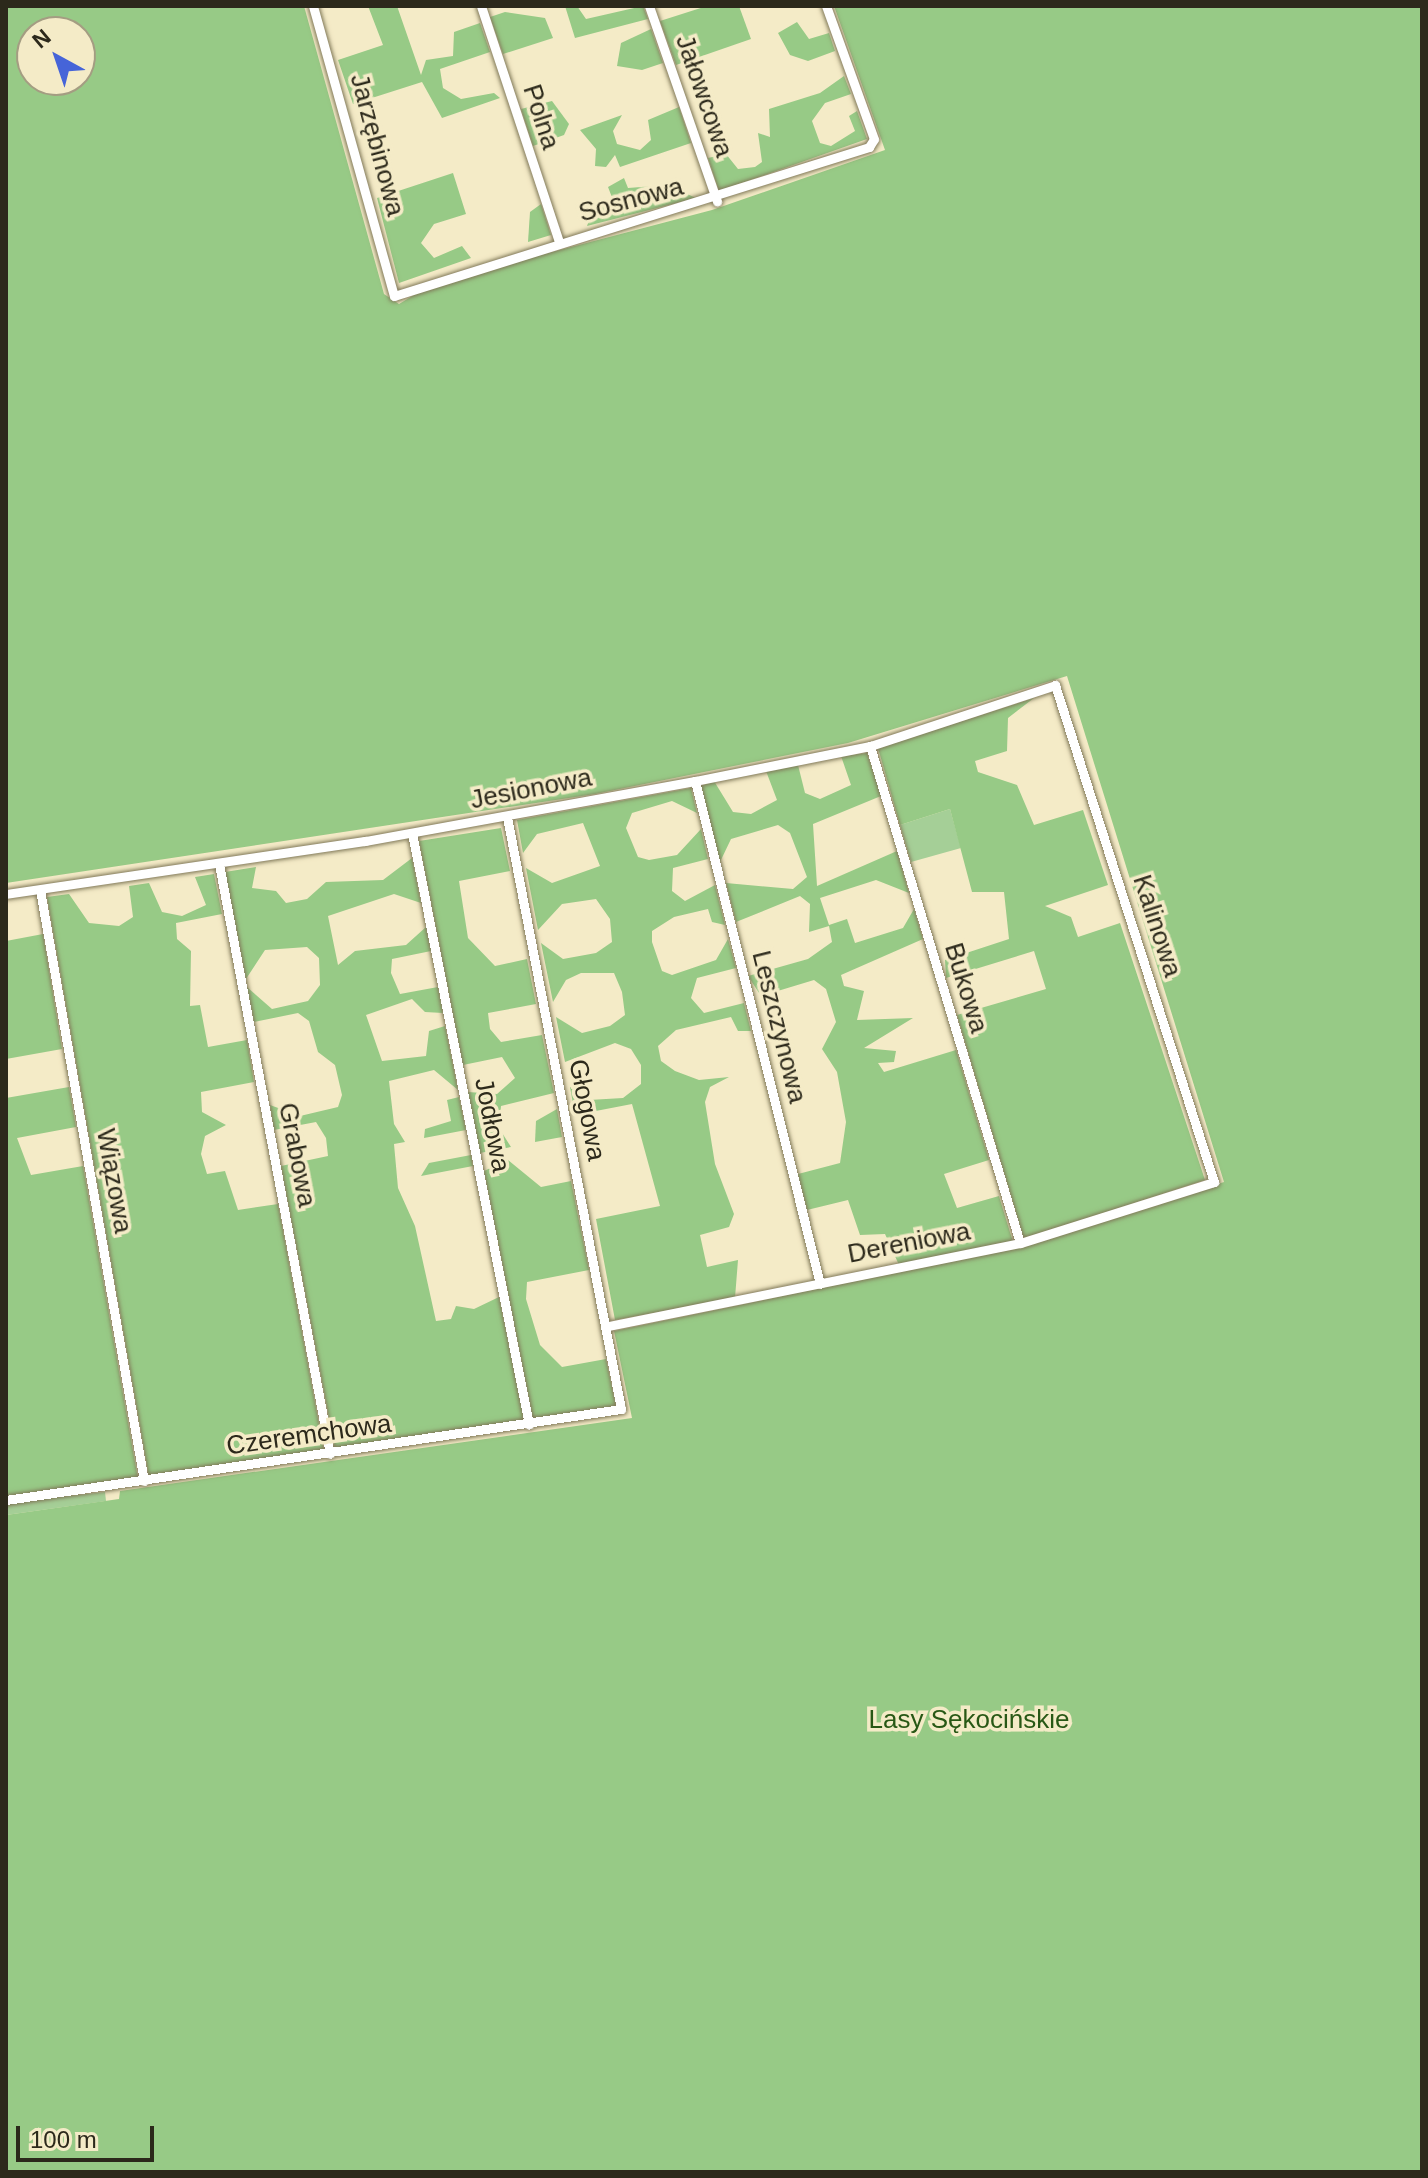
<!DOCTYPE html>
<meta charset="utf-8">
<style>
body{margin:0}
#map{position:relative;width:1428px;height:2178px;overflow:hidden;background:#f4ebc7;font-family:Helvetica,sans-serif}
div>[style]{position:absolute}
.green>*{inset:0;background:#a5cf97}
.forest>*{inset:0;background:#97ca86}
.roads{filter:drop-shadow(0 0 2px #817959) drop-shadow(0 0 2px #817959)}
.minor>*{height:9px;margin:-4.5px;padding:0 4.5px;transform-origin:4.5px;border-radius:4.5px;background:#fff}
span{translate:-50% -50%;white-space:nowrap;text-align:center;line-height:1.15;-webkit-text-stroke:7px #f4ebc7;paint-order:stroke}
.street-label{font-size:26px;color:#2c291b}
.park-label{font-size:26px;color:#285815}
.frame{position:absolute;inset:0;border:8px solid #2c291b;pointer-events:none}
.north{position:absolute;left:16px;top:16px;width:80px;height:80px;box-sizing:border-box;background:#f4ebc7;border:2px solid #a49d82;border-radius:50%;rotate:320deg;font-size:22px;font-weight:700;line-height:32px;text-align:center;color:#2c291b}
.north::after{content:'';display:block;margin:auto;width:28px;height:36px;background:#4664d8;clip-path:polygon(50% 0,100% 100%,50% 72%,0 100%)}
.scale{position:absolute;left:16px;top:2126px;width:138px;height:36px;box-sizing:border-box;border:4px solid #2c291b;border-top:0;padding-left:10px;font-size:24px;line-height:28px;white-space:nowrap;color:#2c291b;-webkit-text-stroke:6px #f4ebc7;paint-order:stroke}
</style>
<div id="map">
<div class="green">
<div style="clip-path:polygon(950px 809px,961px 848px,911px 862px,900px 825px)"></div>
<div style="clip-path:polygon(105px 1492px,106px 1501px,6px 1515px,6px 1503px)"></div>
</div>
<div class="forest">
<div style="clip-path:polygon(evenodd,6px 6px,304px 6px,384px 294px,399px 304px,434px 283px,712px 210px,885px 150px,834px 6px,1422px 6px,1422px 2172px,6px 2172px,6px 1515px,119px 1499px,120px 1491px,632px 1418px,614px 1331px,1019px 1247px,1224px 1182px,1067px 676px,848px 743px,595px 794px,6px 883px,6px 6px,32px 32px,80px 32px,80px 80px,32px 80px,32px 32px)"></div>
<div style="clip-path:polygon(368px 6px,397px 6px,421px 75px,426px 60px,453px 56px,454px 32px,480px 23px,490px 52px,440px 69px,443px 88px,461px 99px,494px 93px,500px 98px,442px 118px,422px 82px,353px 104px,338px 60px,383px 45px)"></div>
<div style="clip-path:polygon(565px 6px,577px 6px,586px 19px,643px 6px,648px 19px,575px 38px)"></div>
<div style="clip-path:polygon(707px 6px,739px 6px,751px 39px,676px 65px,660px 21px)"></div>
<div style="clip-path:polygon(505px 12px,545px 18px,553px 38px,503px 54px,490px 17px)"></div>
<div style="clip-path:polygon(797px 22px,809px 39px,829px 33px,835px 51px,808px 61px,790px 55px,778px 33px)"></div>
<div style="clip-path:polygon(651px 29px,663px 63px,642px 70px,617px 66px,621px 43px)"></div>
<div style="clip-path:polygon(844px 76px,851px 94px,825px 103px,812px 121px,820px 143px,831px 146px,855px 131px,849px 116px,857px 111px,867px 139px,719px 191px,708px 158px,726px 154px,738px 169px,755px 167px,762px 162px,758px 133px,770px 137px,769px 109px,820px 93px)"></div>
<div style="clip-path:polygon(552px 101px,569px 124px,564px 135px,533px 146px,521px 109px)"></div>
<div style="clip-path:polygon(679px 107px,691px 143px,620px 167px,615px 155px,606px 167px,595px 166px,596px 149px,580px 130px,622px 115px,613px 131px,617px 144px,640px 150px,651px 140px,648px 120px)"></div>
<div style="clip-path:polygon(453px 173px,466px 214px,434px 224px,421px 243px,434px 258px,462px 246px,471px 258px,399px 283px,377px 198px)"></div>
<div style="clip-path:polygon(624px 178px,628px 188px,667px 185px,696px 198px,587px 226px,593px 209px,613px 200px,608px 187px)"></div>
<div style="clip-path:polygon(541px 204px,551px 235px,528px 242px,530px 212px)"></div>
<div style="clip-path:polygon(1034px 698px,1008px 718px,1007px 751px,975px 761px,978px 772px,1017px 785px,1034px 825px,1083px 810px,1108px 885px,1045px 906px,1071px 917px,1078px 937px,1120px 923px,1205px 1180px,1024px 1239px,957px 1015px,1046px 989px,1034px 951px,946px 978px,945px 960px,1009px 939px,1004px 892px,972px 892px,950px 809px,900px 825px,878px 748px)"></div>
<div style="clip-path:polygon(867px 753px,881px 796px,813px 824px,817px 886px,897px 851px,909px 893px,876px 880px,820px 898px,829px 925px,847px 919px,855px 943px,903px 928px,914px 909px,923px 939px,841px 975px,844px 986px,864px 991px,857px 1020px,913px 1018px,864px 1048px,896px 1051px,894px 1062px,878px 1063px,884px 1072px,956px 1050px,989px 1160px,944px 1174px,957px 1208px,999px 1196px,1013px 1242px,899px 1265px,885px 1234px,860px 1235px,848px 1200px,807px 1210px,798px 1174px,840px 1163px,846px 1122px,837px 1072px,822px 1049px,836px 1022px,826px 989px,814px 980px,761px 996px,748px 976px,808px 959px,832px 942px,829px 926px,809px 932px,810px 904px,800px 896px,736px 922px,726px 883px,793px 889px,807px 877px,790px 833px,778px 825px,731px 839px,720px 862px,701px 786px,714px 781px,733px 812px,751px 814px,777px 800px,766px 771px,798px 765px,805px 793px,820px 799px,851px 785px,841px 756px)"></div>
<div style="clip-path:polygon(691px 788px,697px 813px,672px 801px,632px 813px,626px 828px,638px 857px,649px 860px,677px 855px,701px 829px,708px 859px,673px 868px,672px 891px,685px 901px,715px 885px,725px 925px,712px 922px,708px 909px,674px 917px,652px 931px,652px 942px,662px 971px,672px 975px,716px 960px,728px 939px,736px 968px,697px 978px,691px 998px,704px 1013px,744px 1003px,751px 1031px,738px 1031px,731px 1017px,676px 1030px,658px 1046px,661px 1061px,675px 1071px,699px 1080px,729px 1077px,710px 1087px,705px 1102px,715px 1164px,734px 1214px,729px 1227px,700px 1235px,707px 1267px,738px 1260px,735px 1298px,615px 1320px,596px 1219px,660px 1206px,632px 1104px,575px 1115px,570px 1087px,589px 1100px,623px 1098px,641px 1084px,641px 1065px,631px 1049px,615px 1043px,565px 1062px,556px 1017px,582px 1033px,610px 1026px,625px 1015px,622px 992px,614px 973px,581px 973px,566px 980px,553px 1002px,541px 943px,563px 959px,596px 953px,612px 942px,610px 919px,596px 899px,562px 904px,538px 930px,526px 868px,552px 883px,600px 866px,583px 823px,537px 834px,523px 853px,517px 820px)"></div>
<div style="clip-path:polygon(501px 828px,510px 871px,459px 881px,468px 938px,495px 966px,527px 959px,536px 1004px,488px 1013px,490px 1029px,501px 1042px,542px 1035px,554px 1093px,501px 1106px,499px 1128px,511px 1147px,480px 1153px,468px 1092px,497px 1094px,515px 1078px,502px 1057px,463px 1065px,419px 841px)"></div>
<div style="clip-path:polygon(412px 858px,421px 903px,394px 894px,328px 916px,338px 965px,355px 951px,406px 945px,426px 927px,431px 951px,392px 959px,391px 973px,400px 994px,438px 987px,443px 1013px,425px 1012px,412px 999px,366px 1015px,382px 1061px,426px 1056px,429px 1031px,445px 1026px,458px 1090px,434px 1070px,389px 1081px,394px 1124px,405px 1142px,394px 1144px,398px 1188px,415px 1226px,436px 1321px,451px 1319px,456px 1306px,474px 1309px,499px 1297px,524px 1420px,335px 1449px,281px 1166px,328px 1156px,326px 1138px,316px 1122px,274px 1130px,270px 1105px,300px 1116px,338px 1107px,342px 1095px,335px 1065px,318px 1052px,309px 1021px,298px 1013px,254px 1022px,247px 987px,272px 1009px,308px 1001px,320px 985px,319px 958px,307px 947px,265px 950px,246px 979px,225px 872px,256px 867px,252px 888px,276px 891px,286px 903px,307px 899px,326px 882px,383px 880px)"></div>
<div style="clip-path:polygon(214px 874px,222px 914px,176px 923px,177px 939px,191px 951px,190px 1006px,200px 1005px,208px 1047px,247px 1040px,254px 1082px,201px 1092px,202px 1112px,226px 1125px,205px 1136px,201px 1154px,207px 1174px,225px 1171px,238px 1210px,278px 1204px,324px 1451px,149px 1477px,47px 897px,69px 894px,89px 923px,119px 926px,133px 917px,129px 886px,149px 883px,162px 912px,182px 916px,206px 905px,195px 877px)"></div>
<div style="clip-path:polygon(43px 934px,62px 1049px,6px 1059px,6px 941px)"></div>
<div style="clip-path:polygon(69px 1087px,76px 1127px,17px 1138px,31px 1175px,83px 1166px,138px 1479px,6px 1496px,6px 1098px)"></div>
<div style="clip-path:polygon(459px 1097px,466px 1130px,424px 1138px,425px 1129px,451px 1121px,447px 1100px)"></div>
<div style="clip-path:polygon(557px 1109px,562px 1137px,535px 1142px,536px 1121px)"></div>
<div style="clip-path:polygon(471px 1155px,473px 1166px,421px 1176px,429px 1163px)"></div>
<div style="clip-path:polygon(508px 1160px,541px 1187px,571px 1181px,589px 1270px,527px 1282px,526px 1299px,540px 1345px,562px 1367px,606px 1359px,616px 1406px,533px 1419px,484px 1171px)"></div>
</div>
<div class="roads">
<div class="minor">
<div style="left:313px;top:6px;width:301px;rotate:74.4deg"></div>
<div style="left:394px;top:296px;width:498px;rotate:-17.4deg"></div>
<div style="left:869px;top:147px;width:9px;rotate:-58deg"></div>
<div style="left:874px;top:139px;width:141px;rotate:-109.8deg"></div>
<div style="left:481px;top:6px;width:249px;rotate:71.7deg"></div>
<div style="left:649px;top:6px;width:207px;rotate:70.8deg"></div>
<div style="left:870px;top:746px;width:519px;rotate:73.21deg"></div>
<div style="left:695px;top:781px;width:518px;rotate:76.04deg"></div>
<div style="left:412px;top:833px;width:603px;rotate:78.82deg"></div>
<div style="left:219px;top:864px;width:600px;rotate:79.35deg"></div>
<div style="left:40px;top:890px;width:600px;rotate:80.02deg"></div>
<div style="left:6px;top:894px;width:363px;rotate:-8.4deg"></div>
<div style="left:365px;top:841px;width:335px;rotate:-10.3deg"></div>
<div style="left:695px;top:781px;width:178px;rotate:-11.3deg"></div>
<div style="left:870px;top:746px;width:195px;rotate:-18.2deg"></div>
<div style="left:1055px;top:685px;width:522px;rotate:72.26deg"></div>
<div style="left:1214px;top:1182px;width:203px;rotate:162.5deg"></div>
<div style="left:1020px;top:1243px;width:421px;rotate:168.6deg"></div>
<div style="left:6px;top:1500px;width:622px;rotate:-8.42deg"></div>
<div style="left:621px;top:1409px;width:603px;rotate:-100.9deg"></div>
</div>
</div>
<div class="street-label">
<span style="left:704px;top:96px;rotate:71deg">Jałowcowa</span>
<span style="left:541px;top:117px;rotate:72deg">Polna</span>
<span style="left:377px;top:145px;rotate:75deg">Jarzębinowa</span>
<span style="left:631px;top:200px;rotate:-15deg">Sosnowa</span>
<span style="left:531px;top:789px;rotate:-11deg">Jesionowa</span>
<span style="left:1157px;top:926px;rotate:72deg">Kalinowa</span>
<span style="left:966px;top:988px;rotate:73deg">Bukowa</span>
<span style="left:779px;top:1027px;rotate:76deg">Leszczynowa</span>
<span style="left:587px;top:1110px;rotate:79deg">Głogowa</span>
<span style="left:492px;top:1125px;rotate:79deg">Jodłowa</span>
<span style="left:297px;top:1155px;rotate:79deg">Grabowa</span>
<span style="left:114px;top:1181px;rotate:80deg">Wiązowa</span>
<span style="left:909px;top:1243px;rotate:-11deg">Dereniowa</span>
<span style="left:309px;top:1435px;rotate:-8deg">Czeremchowa</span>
</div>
<div class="park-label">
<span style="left:969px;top:1720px">Lasy Sękocińskie</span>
</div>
<div class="frame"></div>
<div class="north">N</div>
<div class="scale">100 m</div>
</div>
